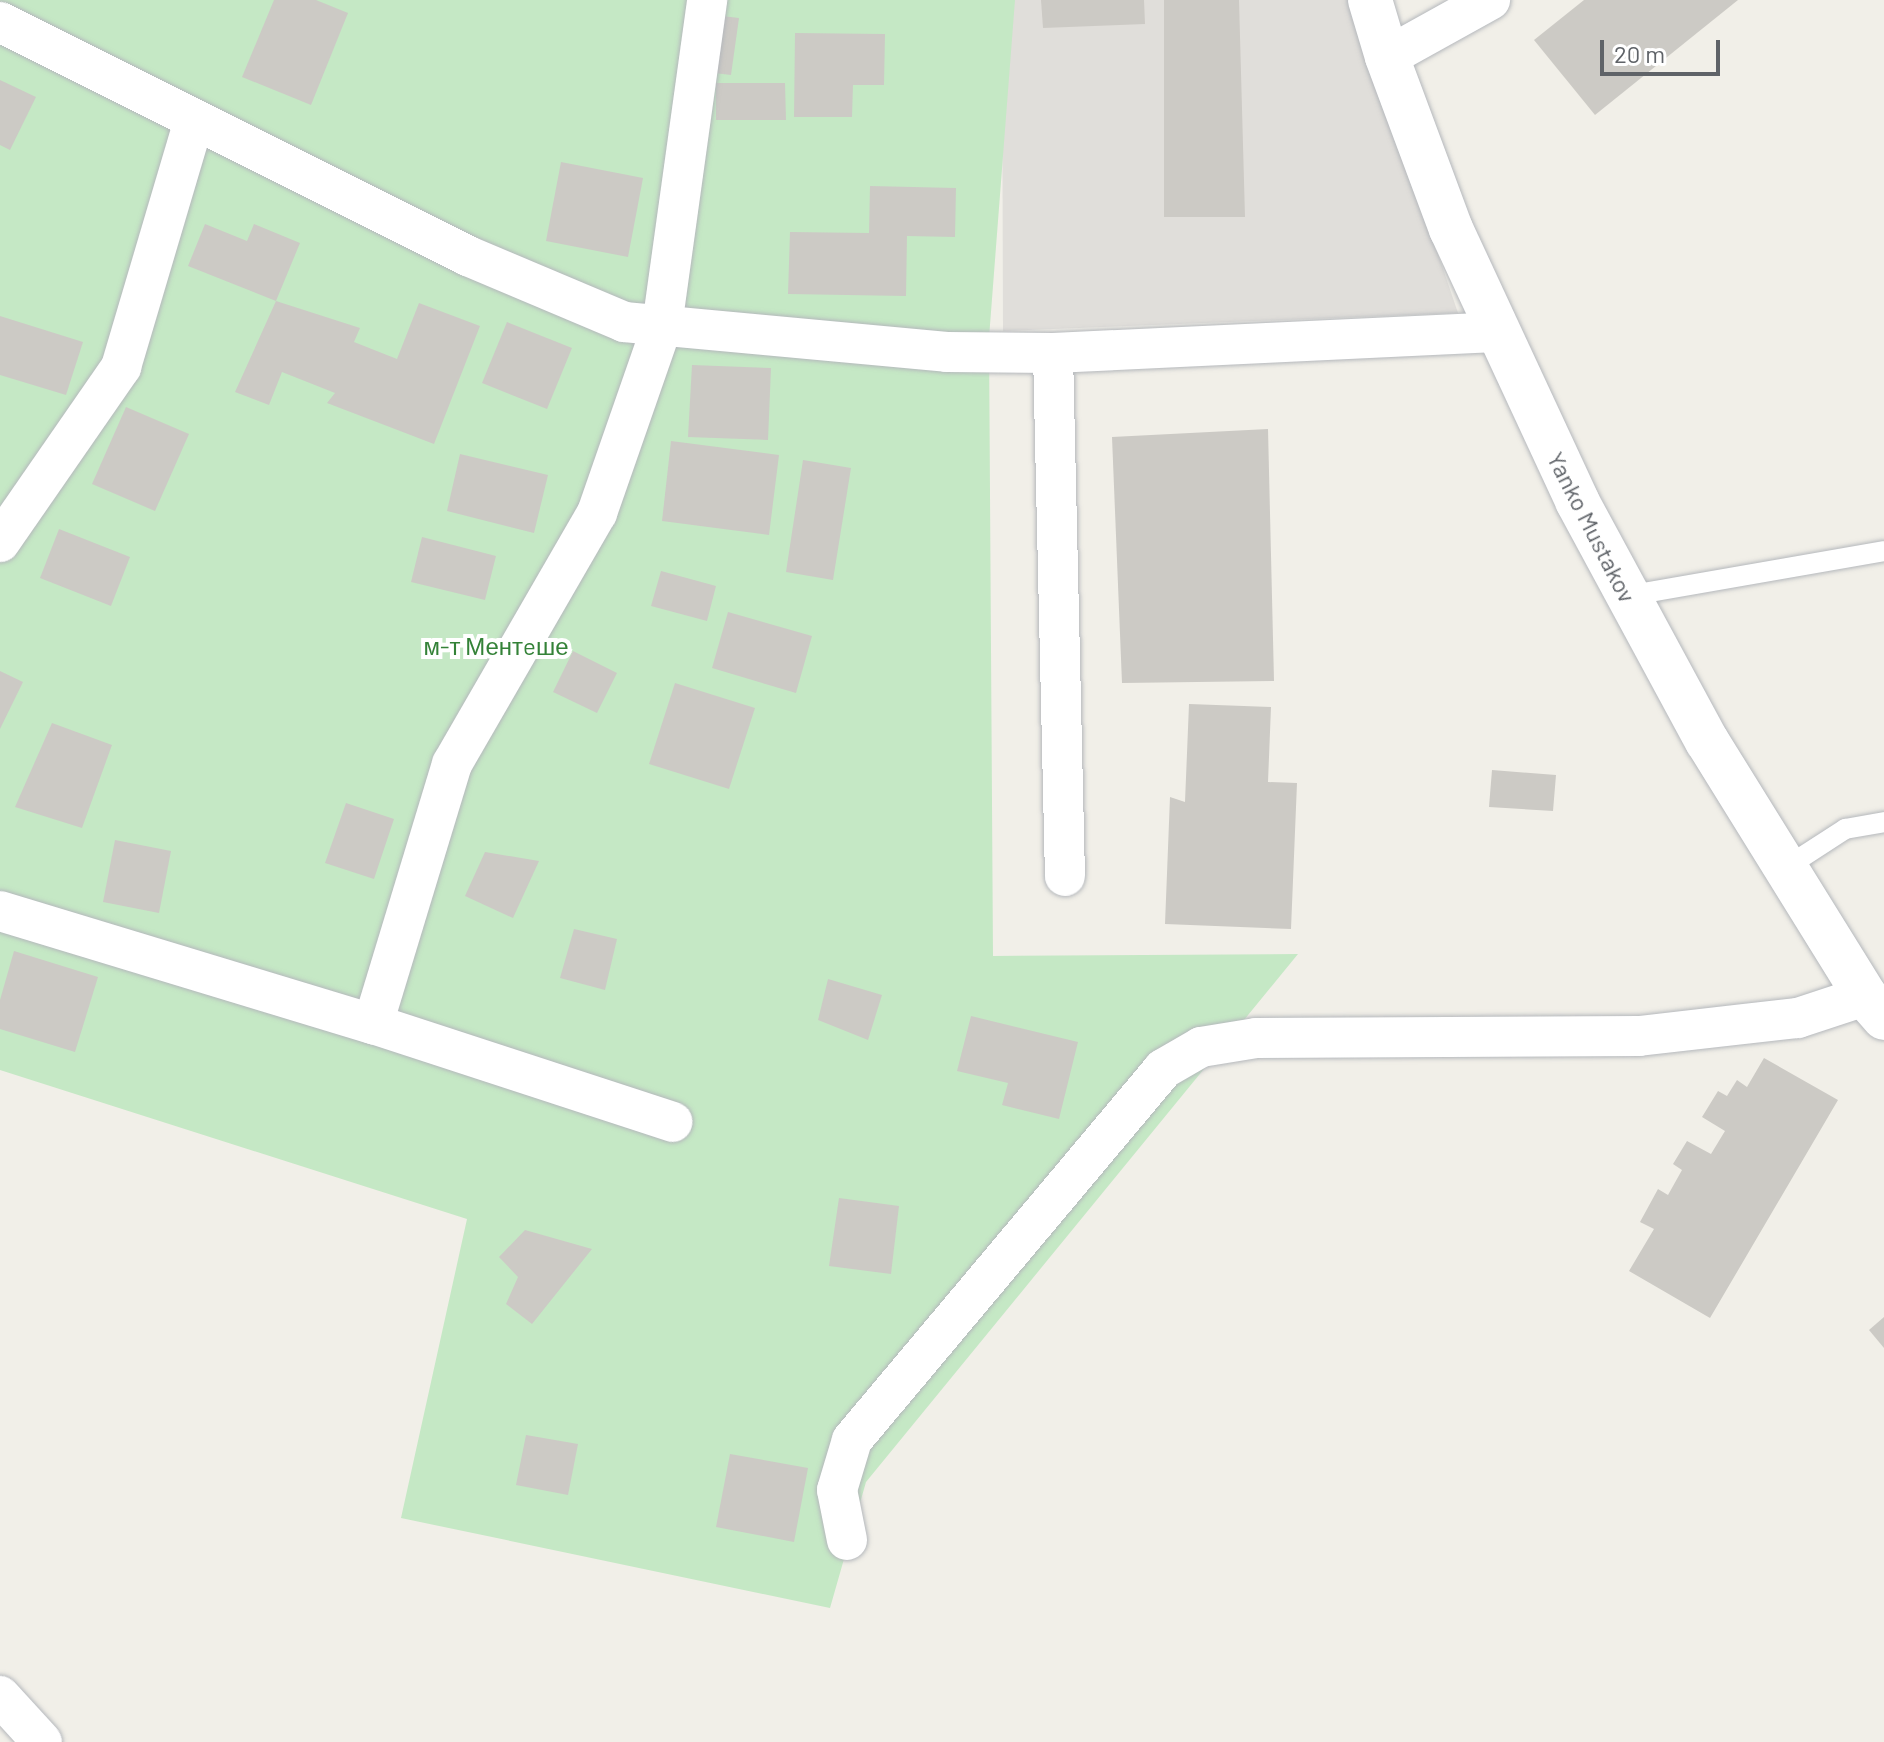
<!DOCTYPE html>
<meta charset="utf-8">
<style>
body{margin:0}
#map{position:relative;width:1884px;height:1742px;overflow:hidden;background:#f1efe8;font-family:Barlow,sans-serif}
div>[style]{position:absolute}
.industrial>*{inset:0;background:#e0deda}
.green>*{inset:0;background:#c5e8c5}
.building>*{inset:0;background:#cccac5}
.roads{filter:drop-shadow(0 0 2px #b5b8bc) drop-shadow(0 0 2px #b5b8bc)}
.lane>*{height:20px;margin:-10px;padding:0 10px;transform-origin:10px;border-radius:10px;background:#fff}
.street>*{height:40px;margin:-20px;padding:0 20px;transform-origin:20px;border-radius:20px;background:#fff}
.secondary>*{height:44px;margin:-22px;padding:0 22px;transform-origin:22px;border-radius:22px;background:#fff}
span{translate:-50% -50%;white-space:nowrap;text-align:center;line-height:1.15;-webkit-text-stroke:8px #fff;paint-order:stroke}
.street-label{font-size:24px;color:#5f6368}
.park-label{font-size:24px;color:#348238}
.scale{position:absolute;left:1600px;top:40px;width:120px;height:36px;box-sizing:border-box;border:4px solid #5f6368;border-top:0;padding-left:10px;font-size:24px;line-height:28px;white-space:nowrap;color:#5f6368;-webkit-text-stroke:6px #fff;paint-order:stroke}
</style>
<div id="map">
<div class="industrial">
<div style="clip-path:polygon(1002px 0,1352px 0,1458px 313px,1003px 331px)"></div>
</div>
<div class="green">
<div style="clip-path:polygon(0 0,1015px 0,989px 338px,993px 956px,1298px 954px,866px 1482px,830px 1608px,401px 1518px,467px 1219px,0 1070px)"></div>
</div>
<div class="building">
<div style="clip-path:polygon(274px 0,316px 0,348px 13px,311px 105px,242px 77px)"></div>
<div style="clip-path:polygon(1041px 0,1144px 0,1145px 24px,1043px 28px)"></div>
<div style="clip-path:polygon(1164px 0,1239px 0,1245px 217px,1164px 217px)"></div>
<div style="clip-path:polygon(1584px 0,1738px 0,1595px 115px,1534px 40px)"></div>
<div style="clip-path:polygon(714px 15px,739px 18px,731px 75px,706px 72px)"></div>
<div style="clip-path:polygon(795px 33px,885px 34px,884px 85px,853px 85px,852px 117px,794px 117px)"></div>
<div style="clip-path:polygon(0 80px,36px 97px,10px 150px,0 145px)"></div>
<div style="clip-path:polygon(716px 83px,785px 83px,786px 120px,716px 120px)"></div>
<div style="clip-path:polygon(561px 162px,643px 178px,628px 257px,546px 241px)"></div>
<div style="clip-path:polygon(870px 186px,956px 188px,955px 237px,907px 236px,906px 296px,788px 294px,790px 232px,869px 233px)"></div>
<div style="clip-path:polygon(205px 224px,247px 241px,254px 224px,300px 243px,276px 301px,360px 328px,354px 342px,397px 359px,419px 303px,480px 326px,434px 444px,327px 403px,335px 393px,282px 372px,269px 405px,235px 392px,276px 301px,188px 266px)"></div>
<div style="clip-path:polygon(0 316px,83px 342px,66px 395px,0 375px)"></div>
<div style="clip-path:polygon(507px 322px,572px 348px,547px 409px,482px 383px)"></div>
<div style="clip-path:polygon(692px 365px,771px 368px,768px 440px,688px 437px)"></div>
<div style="clip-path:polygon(126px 407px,189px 434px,155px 511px,92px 484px)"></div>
<div style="clip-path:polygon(1268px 429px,1274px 681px,1122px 683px,1112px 437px)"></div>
<div style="clip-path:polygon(671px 441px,779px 455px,769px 535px,662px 521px)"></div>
<div style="clip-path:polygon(460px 454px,548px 475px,534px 533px,447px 511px)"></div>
<div style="clip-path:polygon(803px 460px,851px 468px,833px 580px,786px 572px)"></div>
<div style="clip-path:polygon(59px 529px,130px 557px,111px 606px,40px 578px)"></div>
<div style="clip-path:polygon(422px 537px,496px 556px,485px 600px,411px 582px)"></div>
<div style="clip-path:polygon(661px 571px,716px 586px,707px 621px,651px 606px)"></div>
<div style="clip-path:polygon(728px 612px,812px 636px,796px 693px,712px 668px)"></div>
<div style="clip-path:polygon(573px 651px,617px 673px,597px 713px,553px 692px)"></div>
<div style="clip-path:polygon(0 671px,23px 682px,0 729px)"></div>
<div style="clip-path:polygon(675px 683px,755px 708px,729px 789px,649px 764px)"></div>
<div style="clip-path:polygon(1189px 704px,1271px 707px,1268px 782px,1297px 783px,1291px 929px,1165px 924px,1170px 797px,1185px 802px)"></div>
<div style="clip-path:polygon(52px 723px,112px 745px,82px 828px,15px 807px)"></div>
<div style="clip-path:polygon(1492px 770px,1556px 775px,1553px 811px,1489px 807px)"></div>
<div style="clip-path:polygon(346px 803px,394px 819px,374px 879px,325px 863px)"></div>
<div style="clip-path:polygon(115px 840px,171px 851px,159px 913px,103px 902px)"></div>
<div style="clip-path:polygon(485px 852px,539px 861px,513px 918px,465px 896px)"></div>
<div style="clip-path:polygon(574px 929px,617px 939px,605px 990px,560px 978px)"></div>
<div style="clip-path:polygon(14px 951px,98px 977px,75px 1052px,0 1029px,0 1000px)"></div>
<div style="clip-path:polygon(828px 979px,882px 995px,868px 1040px,818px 1020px)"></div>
<div style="clip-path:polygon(971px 1016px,1078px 1042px,1059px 1119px,1002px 1105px,1008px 1083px,957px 1071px)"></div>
<div style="clip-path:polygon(1764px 1058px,1838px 1100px,1710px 1318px,1629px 1271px,1654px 1229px,1640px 1222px,1658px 1189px,1668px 1195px,1682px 1170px,1673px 1164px,1687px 1141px,1711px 1154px,1725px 1131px,1702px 1117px,1718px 1091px,1727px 1096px,1737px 1080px,1747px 1087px)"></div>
<div style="clip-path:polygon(839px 1198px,899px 1206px,891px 1274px,829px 1266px)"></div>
<div style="clip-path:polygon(525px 1230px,592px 1249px,532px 1324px,506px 1304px,518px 1277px,499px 1257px)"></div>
<div style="clip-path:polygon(1884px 1317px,1884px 1348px,1869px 1330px)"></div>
<div style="clip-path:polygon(526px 1435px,578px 1444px,568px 1495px,516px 1485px)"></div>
<div style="clip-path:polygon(730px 1454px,808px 1468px,794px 1542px,716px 1527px)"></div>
</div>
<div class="roads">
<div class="lane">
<div style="left:1627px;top:596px;width:261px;rotate:-9.9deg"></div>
<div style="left:1785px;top:868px;width:72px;rotate:-33deg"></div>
<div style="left:1845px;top:829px;width:40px;rotate:-10deg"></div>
</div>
<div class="street">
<div style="left:0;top:22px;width:523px;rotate:26.57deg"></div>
<div style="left:468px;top:256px;width:169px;rotate:22.9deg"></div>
<div style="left:624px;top:322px;width:324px;rotate:5.3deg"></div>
<div style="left:947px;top:352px;width:106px;rotate:0.5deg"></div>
<div style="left:1053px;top:353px;width:443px;rotate:-2.7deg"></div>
<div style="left:1387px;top:57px;width:118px;rotate:-29deg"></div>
<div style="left:1053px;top:353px;width:523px;rotate:88.69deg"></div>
<div style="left:0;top:542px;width:213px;rotate:-55.3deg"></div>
<div style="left:121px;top:367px;width:258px;rotate:-73.5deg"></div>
<div style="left:0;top:911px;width:390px;rotate:16.9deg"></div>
<div style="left:373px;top:1024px;width:315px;rotate:18.1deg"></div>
<div style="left:373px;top:1024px;width:272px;rotate:-73.1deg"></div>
<div style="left:452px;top:764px;width:290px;rotate:-60deg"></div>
<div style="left:597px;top:513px;width:198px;rotate:-70.8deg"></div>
<div style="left:662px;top:326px;width:329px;rotate:-82.1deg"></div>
<div style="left:847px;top:1540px;width:51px;rotate:-101.3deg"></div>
<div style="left:837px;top:1490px;width:52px;rotate:-73.3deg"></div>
<div style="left:852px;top:1440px;width:484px;rotate:-50deg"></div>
<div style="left:1163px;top:1069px;width:44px;rotate:-30.1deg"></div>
<div style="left:1201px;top:1047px;width:56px;rotate:-9.3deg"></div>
<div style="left:1256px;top:1038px;width:383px;rotate:-0.3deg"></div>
<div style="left:1639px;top:1036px;width:160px;rotate:-6.5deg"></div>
<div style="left:1798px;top:1018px;width:71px;rotate:-18.2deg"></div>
<div style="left:0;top:1696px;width:62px;rotate:47.6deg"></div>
</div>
<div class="secondary">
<div style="left:1370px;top:0;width:59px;rotate:73.4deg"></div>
<div style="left:1387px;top:57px;width:184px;rotate:69.6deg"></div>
<div style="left:1451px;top:229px;width:300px;rotate:65.1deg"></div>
<div style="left:1577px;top:501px;width:273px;rotate:61.6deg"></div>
<div style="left:1707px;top:741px;width:300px;rotate:58.2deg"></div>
<div style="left:1865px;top:996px;width:29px;rotate:49deg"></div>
</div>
</div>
<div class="street-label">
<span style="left:1592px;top:527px;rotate:63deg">Yanko Mustakov</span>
</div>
<div class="park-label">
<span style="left:496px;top:646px">м-т Ментeше</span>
</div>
<div class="scale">20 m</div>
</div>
